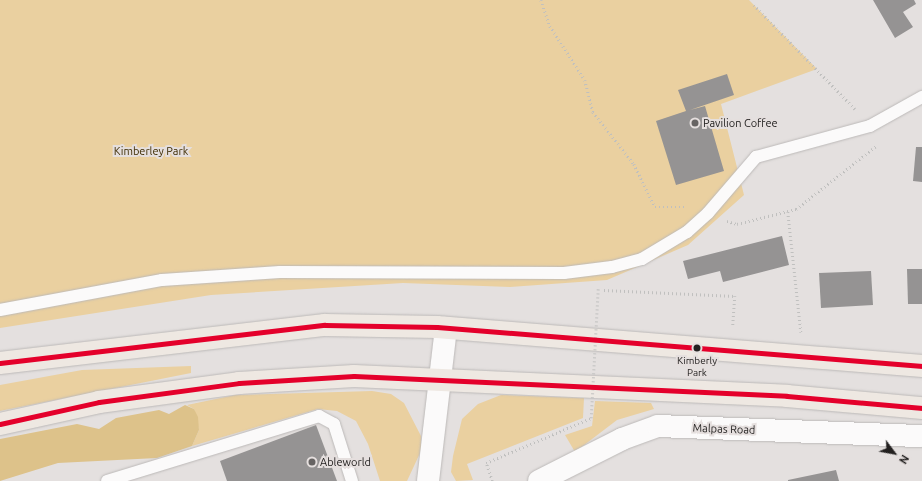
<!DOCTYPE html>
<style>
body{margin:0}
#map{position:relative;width:922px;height:481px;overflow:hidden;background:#e4e0df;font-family:Ubuntu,sans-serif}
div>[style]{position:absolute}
.green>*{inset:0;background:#ead0a0}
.forest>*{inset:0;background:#ddc28a}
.building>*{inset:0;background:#959393}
.path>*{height:2.5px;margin-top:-1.25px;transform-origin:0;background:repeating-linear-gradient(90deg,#c0c0bf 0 1px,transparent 0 4px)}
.roads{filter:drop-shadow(0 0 1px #bcb9b8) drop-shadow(0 0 1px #bcb9b8)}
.service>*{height:12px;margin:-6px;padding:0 6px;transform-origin:6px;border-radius:6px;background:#fbfafa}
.minor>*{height:22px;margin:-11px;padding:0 11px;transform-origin:11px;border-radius:11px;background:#fbfafa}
.primary>*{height:22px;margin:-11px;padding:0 11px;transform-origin:11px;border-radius:11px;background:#eee8e2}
.path-bridge>*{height:2.5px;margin-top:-1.25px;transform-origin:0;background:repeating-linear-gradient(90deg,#c0c0bf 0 1px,transparent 0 4px)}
.bus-1>*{height:5px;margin:-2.5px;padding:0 2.5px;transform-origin:2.5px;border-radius:2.5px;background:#e4002b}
.dots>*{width:11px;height:11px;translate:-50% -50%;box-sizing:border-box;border:2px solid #e5dfde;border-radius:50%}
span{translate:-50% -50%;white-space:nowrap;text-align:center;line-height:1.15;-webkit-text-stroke:4px #e5dfde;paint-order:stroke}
.bus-label{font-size:10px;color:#232120}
.poi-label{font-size:11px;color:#232120}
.left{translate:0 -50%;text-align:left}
.park-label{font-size:11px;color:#3d2b00}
.street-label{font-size:11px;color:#232120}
.north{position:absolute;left:874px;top:433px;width:40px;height:40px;-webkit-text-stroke:3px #e5dfde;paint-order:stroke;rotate:122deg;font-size:11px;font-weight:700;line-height:16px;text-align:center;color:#232120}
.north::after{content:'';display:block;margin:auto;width:14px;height:18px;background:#232120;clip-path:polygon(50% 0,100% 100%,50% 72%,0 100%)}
</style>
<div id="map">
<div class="green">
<div style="clip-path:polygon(0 0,749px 0,817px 69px,721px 104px,744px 195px,688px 245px,607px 280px,510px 287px,403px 283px,211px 295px,0 328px)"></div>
<div style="clip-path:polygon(191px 366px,191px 373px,0 411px,0 385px,82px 370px)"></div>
<div style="clip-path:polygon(372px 391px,391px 394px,404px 403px,421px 436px,421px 451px,407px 481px,380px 481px,368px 444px,356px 421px,337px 411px,318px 409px,192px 446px,199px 430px,194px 409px,187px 405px,235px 395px)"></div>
<div style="clip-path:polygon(501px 395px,584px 398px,583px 418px,467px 464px,473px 480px,456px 481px,451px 472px,453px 456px,462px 419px,478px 404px)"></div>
<div style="clip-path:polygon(595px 401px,651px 403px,654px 409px,617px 420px,575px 452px,565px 435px,592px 426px)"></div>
</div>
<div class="forest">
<div style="clip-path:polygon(185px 405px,194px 409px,198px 417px,199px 430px,192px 446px,157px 458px,58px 463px,0 481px,0 439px,77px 424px,99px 429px,116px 418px,159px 410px,169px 414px)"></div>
</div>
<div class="building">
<div style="clip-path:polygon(873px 0,914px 0,916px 4px,903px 12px,913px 27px,895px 38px)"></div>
<div style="clip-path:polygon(727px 74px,734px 95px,690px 110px,705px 106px,724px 171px,676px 185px,656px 121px,686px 111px,678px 90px)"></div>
<div style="clip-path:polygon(916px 147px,922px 147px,922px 182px,913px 181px)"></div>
<div style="clip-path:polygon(782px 236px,789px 265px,723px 282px,720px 271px,688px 279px,683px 261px)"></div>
<div style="clip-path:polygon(907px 269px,922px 269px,922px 304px,908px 304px)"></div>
<div style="clip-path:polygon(871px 271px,873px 305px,821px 308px,819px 273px)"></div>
<div style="clip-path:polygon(316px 425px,337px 481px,227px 481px,220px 461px)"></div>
<div style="clip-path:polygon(836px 470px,839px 481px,788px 481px,788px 480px)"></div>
</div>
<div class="path">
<div style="left:541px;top:0;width:28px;rotate:71deg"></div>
<div style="left:550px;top:26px;width:64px;rotate:57.1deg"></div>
<div style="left:585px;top:80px;width:33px;rotate:76deg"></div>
<div style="left:593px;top:112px;width:66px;rotate:51.7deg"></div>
<div style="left:634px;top:164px;width:48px;rotate:64deg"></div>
<div style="left:655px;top:207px;width:30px"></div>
<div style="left:754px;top:5px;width:145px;rotate:45.8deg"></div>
<div style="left:788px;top:212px;width:121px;rotate:83.8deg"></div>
<div style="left:727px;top:221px;width:10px;rotate:17deg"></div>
<div style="left:737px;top:224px;width:61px;rotate:-14.3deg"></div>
<div style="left:796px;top:209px;width:102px;rotate:-38.2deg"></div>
<div style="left:604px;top:290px;width:131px;rotate:2.6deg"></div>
<div style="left:735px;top:296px;width:30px;rotate:94deg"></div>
<div style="left:492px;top:481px;width:19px;rotate:-108deg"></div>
<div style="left:486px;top:463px;width:114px;rotate:-23.2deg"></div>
</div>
<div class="roads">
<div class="service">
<div style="left:0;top:310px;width:165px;rotate:-10.5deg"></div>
<div style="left:162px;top:280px;width:118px;rotate:-3.9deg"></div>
<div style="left:280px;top:272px;width:284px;rotate:0.2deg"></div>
<div style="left:564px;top:273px;width:48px;rotate:-7.1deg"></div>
<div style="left:612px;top:267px;width:31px;rotate:-15deg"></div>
<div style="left:642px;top:259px;width:52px;rotate:-31deg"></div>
<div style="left:687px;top:232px;width:28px;rotate:-42deg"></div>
<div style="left:708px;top:213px;width:74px;rotate:-49.4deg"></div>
<div style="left:756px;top:157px;width:118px;rotate:-15.2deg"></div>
<div style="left:870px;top:126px;width:60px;rotate:-29.1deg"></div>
<div style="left:107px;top:481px;width:222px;rotate:-17deg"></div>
<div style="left:319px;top:416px;width:17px;rotate:28deg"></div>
<div style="left:334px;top:424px;width:60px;rotate:72.5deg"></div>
</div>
<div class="minor">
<div style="left:428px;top:481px;width:154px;rotate:-83.3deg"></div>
<div style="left:539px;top:481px;width:93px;rotate:-26.8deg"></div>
<div style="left:622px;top:439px;width:38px;rotate:-20deg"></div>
<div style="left:658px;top:426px;width:264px;rotate:2.2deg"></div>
</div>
<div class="primary">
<div style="left:0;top:363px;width:327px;rotate:-6.7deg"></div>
<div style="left:325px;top:325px;width:112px;rotate:1deg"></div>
<div style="left:437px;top:327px;width:487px;rotate:4.6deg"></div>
<div style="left:0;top:424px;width:101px;rotate:-12.5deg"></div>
<div style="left:99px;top:402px;width:141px;rotate:-7.7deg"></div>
<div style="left:239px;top:383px;width:115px;rotate:-3.5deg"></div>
<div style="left:354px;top:376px;width:433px;rotate:2.6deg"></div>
<div style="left:787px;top:396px;width:136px;rotate:5.1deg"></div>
</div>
</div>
<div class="path-bridge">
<div style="left:591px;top:418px;width:129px;rotate:-86.9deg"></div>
</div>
<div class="bus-1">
<div style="left:0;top:363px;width:327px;rotate:-6.7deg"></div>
<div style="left:325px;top:325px;width:112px;rotate:1deg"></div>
<div style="left:437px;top:327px;width:487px;rotate:4.6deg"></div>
<div style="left:0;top:424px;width:101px;rotate:-12.5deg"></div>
<div style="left:99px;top:402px;width:141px;rotate:-7.7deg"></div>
<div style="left:239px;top:383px;width:115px;rotate:-3.5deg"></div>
<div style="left:354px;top:376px;width:433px;rotate:2.6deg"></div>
<div style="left:787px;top:396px;width:136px;rotate:5.1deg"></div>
</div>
<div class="dots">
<div style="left:695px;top:123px;background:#676463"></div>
<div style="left:697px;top:348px;background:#232120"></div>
<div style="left:312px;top:462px;background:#676463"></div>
</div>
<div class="bus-label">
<span style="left:697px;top:366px">Kimberly<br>Park</span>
</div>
<div class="poi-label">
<span class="left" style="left:703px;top:123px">Pavilion Coffee</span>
<span class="left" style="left:320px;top:462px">Ableworld</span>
</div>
<div class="park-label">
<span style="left:151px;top:151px">Kimberley Park</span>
</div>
<div class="street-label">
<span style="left:724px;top:429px;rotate:2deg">Malpas Road</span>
</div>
<div class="north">N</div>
</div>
